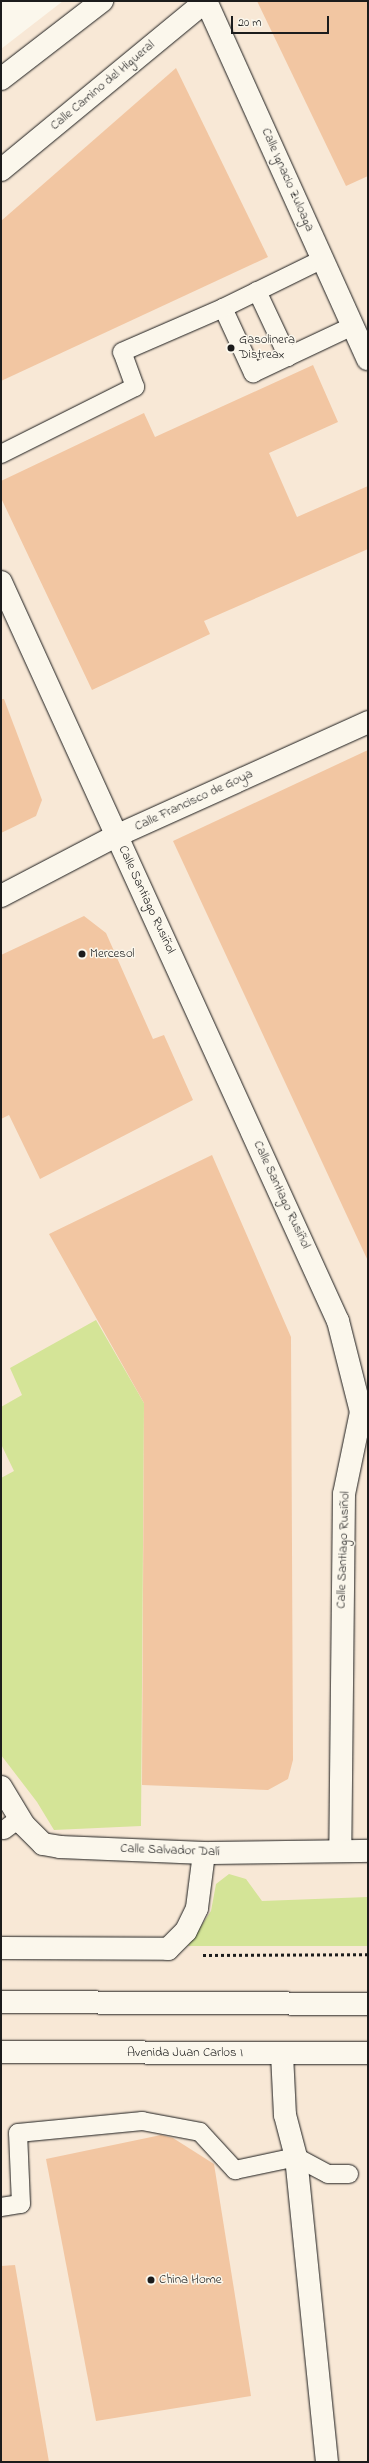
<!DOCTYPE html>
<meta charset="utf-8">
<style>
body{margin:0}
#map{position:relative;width:369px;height:2463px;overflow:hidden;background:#fbf7ec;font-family:"Indie Flower",sans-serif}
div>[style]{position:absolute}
.built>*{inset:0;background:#f8e8d6}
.green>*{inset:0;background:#d4e497}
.building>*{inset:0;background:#f2c6a2}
.path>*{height:2.5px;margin-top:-1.25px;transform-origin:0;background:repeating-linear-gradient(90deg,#1c1c1c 0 3px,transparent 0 6px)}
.roads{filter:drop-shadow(0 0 1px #1c1c1c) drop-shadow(0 0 1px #1c1c1c)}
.service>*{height:18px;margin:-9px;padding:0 9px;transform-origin:9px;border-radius:9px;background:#fbf7ec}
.minor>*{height:22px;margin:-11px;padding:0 11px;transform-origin:11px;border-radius:11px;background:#fbf7ec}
.tertiary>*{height:22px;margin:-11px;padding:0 11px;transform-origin:11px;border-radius:11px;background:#fbf7ec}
.dots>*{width:11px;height:11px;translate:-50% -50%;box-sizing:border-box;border:2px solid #fbf7ec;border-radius:50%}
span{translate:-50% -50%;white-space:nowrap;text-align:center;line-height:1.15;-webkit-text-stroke:3px #fbf7ec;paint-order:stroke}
.street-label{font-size:13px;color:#1c1c1c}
.poi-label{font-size:13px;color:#1c1c1c}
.left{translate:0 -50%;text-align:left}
.frame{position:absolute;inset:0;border:2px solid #1c1c1c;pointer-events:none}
.scale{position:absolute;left:231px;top:16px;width:98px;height:18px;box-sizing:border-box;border:2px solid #1c1c1c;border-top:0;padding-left:5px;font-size:12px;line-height:14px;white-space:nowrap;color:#1c1c1c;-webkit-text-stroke:3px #fbf7ec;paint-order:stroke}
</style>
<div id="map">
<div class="built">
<div style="clip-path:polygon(63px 1px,368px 1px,368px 2462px,1px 2462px,1px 49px)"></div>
</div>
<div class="green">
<div style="clip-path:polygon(96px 1320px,144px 1403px,141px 1826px,54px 1830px,37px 1802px,1px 1755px,1px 1478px,14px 1471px,1px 1444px,1px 1407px,22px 1395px,10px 1368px)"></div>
<div style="clip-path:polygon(229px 1874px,246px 1879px,262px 1901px,368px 1897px,368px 1946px,188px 1946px,211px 1911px,216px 1884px)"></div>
</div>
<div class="building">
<div style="clip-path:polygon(257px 1px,368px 1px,368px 176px,346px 186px)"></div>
<div style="clip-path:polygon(176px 68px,268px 257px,1px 381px,1px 221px)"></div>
<div style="clip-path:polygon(313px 365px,338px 422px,269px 453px,297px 517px,368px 486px,368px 549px,204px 621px,210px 634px,92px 690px,1px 498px,1px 481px,144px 413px,155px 437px)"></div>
<div style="clip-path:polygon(1px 699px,4px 699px,42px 800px,36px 816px,1px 833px)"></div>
<div style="clip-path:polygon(368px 750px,368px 1261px,173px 841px)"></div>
<div style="clip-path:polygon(84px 916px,106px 933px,153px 1039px,164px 1035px,193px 1100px,40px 1179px,9px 1115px,1px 1119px,1px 955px)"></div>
<div style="clip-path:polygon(212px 1155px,291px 1337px,293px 1760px,288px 1779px,268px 1790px,142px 1785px,144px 1403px,49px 1234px)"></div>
<div style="clip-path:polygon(161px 2135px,173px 2138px,214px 2164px,251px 2396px,96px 2421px,46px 2159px)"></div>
<div style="clip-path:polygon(15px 2265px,49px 2462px,1px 2462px,1px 2266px)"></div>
</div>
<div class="path">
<div style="left:203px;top:1955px;width:165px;rotate:-0.3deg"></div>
</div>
<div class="roads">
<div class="service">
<div style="left:323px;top:259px;width:111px;rotate:153.9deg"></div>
<div style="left:223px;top:308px;width:72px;rotate:65.2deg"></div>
<div style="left:253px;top:373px;width:110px;rotate:-25.2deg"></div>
<div style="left:257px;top:291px;width:73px;rotate:64.8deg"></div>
<div style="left:1px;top:454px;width:150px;rotate:-26.6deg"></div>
<div style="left:135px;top:387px;width:37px;rotate:-110deg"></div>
<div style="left:122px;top:352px;width:110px;rotate:-23.5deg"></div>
<div style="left:4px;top:1830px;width:20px;rotate:-37deg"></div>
<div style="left:1px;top:2207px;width:20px;rotate:-9deg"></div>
<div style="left:21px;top:2204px;width:71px;rotate:-92.4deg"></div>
<div style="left:18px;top:2133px;width:125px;rotate:-5.5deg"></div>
<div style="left:142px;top:2121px;width:59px;rotate:10.7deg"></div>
<div style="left:200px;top:2132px;width:52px;rotate:47.4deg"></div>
<div style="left:235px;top:2170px;width:62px;rotate:-12deg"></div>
<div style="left:296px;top:2157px;width:36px;rotate:28deg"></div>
<div style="left:328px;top:2174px;width:21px"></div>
</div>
<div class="minor">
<div style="left:1px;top:79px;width:128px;rotate:-37.7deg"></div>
<div style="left:1px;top:170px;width:266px;rotate:-39.5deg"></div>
<div style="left:206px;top:1px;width:393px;rotate:65.7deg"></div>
<div style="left:1px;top:582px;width:812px;rotate:65.49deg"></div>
<div style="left:338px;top:1321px;width:94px;rotate:75.8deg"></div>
<div style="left:361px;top:1412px;width:84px;rotate:101.7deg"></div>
<div style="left:344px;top:1494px;width:357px;rotate:90.6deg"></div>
<div style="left:1px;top:896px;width:130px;rotate:-27.6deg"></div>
<div style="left:116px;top:836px;width:277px;rotate:-24.3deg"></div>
<div style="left:1px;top:1787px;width:44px;rotate:58.8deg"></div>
<div style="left:24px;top:1825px;width:27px;rotate:45deg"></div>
<div style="left:43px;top:1844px;width:17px;rotate:10deg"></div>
<div style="left:60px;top:1847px;width:144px;rotate:2.4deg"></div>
<div style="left:204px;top:1853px;width:164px;rotate:-0.7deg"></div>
<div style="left:1px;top:1948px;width:167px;rotate:0.3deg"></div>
<div style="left:168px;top:1949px;width:25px;rotate:-45deg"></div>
<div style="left:186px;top:1931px;width:25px;rotate:-64deg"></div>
<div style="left:197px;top:1908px;width:55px;rotate:-82.7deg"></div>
<div style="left:282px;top:2054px;width:61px;rotate:87.2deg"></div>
<div style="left:285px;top:2115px;width:43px;rotate:75.3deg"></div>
<div style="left:296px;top:2157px;width:307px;rotate:84.2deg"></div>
</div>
<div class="tertiary">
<div style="left:1px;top:2002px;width:367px;rotate:0.3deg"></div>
<div style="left:1px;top:2052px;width:367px;rotate:0.2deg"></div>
</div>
</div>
<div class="dots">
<div style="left:231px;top:348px;background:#1c1c1c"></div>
<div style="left:82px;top:954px;background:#1c1c1c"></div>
<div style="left:151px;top:2280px;background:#1c1c1c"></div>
</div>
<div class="street-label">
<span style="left:103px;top:86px;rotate:-40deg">Calle Camino del Higueral</span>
<span style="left:287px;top:180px;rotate:66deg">Calle Ignacio Zuloaga</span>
<span style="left:194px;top:801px;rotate:-25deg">Calle Francisco de Goya</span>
<span style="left:146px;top:900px;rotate:65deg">Calle Santiago Rusiñol</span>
<span style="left:281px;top:1195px;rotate:65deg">Calle Santiago Rusiñol</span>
<span style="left:344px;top:1550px;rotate:-88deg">Calle Santiago Rusiñol</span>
<span style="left:170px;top:1851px;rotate:2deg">Calle Salvador Dalí</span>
<span style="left:185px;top:2053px">Avenida Juan Carlos I</span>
</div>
<div class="poi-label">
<span class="left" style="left:239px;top:348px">Gasolinera<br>Distreax</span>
<span class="left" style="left:90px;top:954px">Mercesol</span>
<span class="left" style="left:159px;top:2280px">China Home</span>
</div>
<div class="frame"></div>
<div class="scale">20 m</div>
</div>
